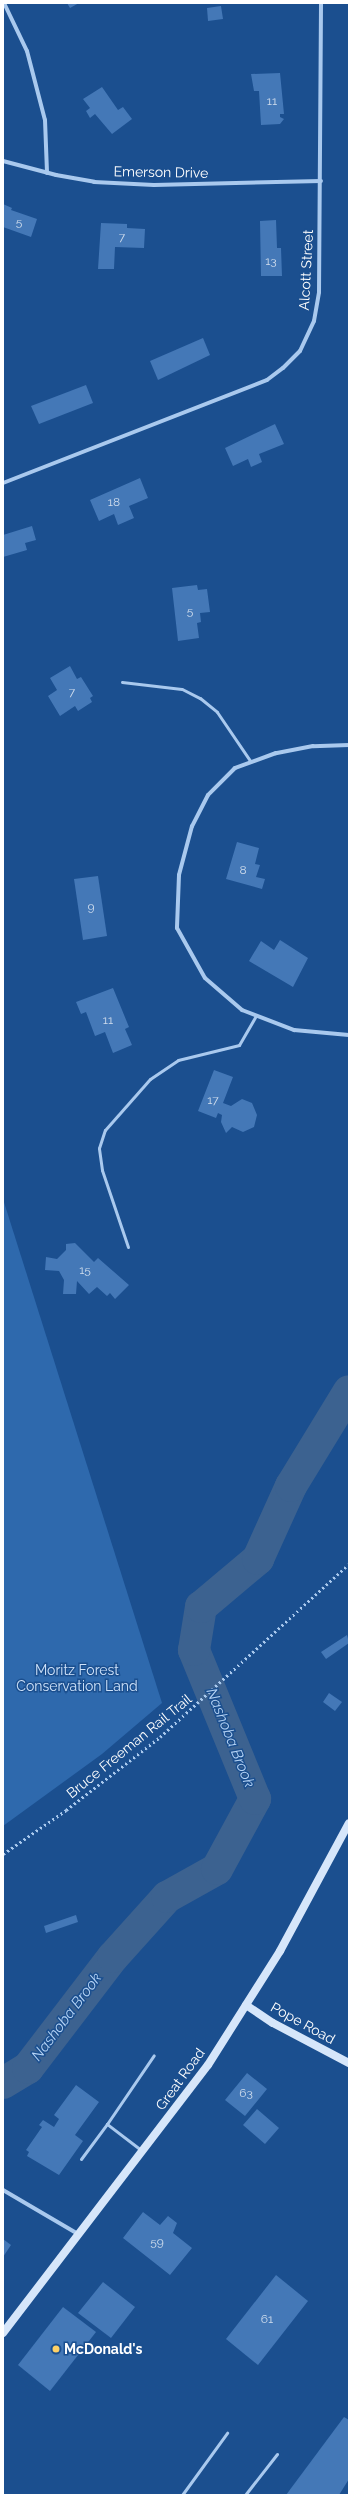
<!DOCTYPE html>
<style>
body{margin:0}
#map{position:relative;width:352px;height:2498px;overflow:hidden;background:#1b4f8f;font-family:Raleway,sans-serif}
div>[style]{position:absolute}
.green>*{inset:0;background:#2e69ad}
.river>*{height:32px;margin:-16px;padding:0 16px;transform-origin:16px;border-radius:16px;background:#3c6290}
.building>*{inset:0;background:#4478b7}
.path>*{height:2.5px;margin-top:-1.25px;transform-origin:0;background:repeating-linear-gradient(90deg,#a9c9ee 0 2px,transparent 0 5px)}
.lane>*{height:3px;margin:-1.5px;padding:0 1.5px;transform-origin:1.5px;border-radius:1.5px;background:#a9c9ee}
.street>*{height:4px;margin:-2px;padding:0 2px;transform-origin:2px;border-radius:2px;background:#a9c9ee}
.secondary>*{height:8px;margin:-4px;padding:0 4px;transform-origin:4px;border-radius:4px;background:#d6e6fa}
.dots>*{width:11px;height:11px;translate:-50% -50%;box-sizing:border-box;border:2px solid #1b4f8f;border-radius:50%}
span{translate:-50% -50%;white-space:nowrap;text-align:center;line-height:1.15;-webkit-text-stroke:3px #1b4f8f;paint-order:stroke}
.number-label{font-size:12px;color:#d0dded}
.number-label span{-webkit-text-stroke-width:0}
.street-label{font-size:14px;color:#fff}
.park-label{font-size:14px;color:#cfe3fa}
.poi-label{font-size:14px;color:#fff;font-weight:700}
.left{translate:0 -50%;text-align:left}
.water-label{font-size:15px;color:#b5d3f5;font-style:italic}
.frame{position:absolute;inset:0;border:4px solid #fff;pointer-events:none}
</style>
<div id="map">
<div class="green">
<div style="clip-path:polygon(3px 1199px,162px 1703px,102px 1754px,3px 1826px)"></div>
</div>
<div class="river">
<div style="left:3px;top:2083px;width:29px;rotate:-31deg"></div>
<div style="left:28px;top:2068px;width:140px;rotate:-52.6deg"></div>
<div style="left:113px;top:1957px;width:81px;rotate:-48deg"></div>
<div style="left:167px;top:1897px;width:57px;rotate:-29.2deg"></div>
<div style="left:217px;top:1869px;width:80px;rotate:-61.5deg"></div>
<div style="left:255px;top:1799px;width:161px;rotate:-112.3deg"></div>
<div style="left:194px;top:1650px;width:44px;rotate:-80.8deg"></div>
<div style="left:201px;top:1607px;width:75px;rotate:-40.1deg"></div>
<div style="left:258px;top:1559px;width:80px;rotate:-65.7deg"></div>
<div style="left:291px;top:1486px;width:111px;rotate:-58.6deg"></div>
</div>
<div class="building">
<div style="clip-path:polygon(67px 3px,79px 3px,70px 8px)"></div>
<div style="clip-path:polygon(221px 6px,223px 19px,208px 21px,207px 8px)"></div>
<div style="clip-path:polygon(280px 73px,284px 114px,280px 114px,280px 117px,284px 119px,280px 124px,261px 125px,259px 91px,254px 91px,251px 74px)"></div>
<div style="clip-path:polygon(102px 87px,118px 110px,123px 107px,132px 119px,112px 134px,95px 114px,90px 118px,86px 111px,90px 108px,83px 99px)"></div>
<div style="clip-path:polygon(3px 204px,12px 208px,11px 210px,37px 219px,31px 237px,3px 227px)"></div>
<div style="clip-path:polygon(276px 220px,277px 248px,281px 248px,282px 276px,261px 276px,260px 221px)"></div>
<div style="clip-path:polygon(101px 223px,127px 224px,127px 228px,145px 229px,144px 248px,115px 247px,114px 269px,98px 269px)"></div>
<div style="clip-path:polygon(203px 338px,210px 355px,158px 380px,150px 361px)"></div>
<div style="clip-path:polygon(86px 385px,93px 403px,39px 424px,31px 406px)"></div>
<div style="clip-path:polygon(275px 424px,284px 444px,259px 454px,262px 462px,251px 467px,248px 459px,233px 466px,225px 448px)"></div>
<div style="clip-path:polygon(140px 478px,148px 498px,129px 506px,134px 518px,118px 525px,114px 514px,99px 521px,90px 500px)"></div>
<div style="clip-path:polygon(32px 526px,36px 540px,25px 543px,27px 550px,3px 557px,3px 535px)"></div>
<div style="clip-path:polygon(197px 585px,198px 590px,207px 589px,210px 612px,200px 613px,201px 622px,197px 623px,199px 638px,178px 641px,172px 588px)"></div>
<div style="clip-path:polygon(70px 666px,77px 679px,81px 677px,93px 696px,90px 698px,92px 702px,78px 711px,75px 706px,60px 716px,48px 696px,57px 690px,50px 678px)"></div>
<div style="clip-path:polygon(237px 842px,259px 848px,255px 864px,260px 865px,256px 877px,265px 879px,262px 889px,226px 879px)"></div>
<div style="clip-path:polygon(98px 876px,107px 936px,83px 940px,74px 879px)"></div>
<div style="clip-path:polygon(280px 940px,308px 958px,293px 987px,249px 961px,261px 941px,274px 950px)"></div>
<div style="clip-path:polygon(113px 988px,129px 1027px,125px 1029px,132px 1045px,113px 1053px,105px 1032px,95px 1036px,86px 1012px,81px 1014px,76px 1002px)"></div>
<div style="clip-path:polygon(214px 1070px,233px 1077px,223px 1103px,231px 1106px,242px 1099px,252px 1103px,257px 1115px,254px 1127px,243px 1132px,232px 1127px,226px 1133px,221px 1122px,222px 1115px,218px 1113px,216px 1118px,198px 1111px)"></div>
<div style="clip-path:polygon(75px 1243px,94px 1262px,98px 1258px,129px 1285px,115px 1299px,110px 1293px,107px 1296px,97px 1287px,89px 1294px,77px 1281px,76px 1294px,63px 1294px,64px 1280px,59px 1271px,45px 1270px,46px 1257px,57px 1259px,66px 1250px,66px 1244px)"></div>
<div style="clip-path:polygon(347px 1635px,349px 1643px,326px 1659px,321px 1652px)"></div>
<div style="clip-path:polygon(329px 1693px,342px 1702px,335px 1711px,323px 1702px)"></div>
<div style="clip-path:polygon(76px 1915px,78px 1922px,46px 1933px,44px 1926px)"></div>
<div style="clip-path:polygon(247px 2073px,267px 2089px,245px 2116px,225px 2100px)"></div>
<div style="clip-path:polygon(76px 2085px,99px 2102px,75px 2135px,83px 2141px,59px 2175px,27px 2156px,29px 2152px,26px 2150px,42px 2127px,39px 2125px,43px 2120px,54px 2127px,59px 2119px,54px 2115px)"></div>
<div style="clip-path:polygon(257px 2109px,279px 2128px,265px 2144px,243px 2125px)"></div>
<div style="clip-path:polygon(143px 2212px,160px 2225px,168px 2216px,177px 2223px,173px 2233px,192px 2248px,170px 2275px,123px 2238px)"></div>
<div style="clip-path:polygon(3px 2239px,11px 2245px,3px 2257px)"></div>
<div style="clip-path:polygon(276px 2275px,308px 2301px,258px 2365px,226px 2339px)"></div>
<div style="clip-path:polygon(103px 2282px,135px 2307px,111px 2338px,78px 2313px)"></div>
<div style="clip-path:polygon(63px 2307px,96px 2332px,50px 2391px,18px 2365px)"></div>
<div style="clip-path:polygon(344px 2417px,349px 2420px,349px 2479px,339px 2495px,286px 2495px)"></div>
</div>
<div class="path">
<div style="left:3px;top:1854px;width:77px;rotate:-34.9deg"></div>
<div style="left:66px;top:1810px;width:119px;rotate:-37.8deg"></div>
<div style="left:160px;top:1737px;width:256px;rotate:-42.5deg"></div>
</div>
<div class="lane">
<div style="left:122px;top:682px;width:60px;rotate:6.7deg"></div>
<div style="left:182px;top:689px;width:20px;rotate:27deg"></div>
<div style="left:200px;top:698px;width:22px;rotate:39deg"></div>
<div style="left:217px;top:712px;width:60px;rotate:55.8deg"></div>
<div style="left:128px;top:1247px;width:81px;rotate:-108.7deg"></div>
<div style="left:102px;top:1170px;width:22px;rotate:-98deg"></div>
<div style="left:99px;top:1148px;width:19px;rotate:-72deg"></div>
<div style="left:105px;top:1130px;width:68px;rotate:-48.6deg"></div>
<div style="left:150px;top:1079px;width:34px;rotate:-34deg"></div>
<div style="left:178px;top:1060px;width:63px;rotate:-13.8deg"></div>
<div style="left:239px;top:1045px;width:34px;rotate:-60deg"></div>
<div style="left:141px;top:2150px;width:43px;rotate:-142.6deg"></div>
<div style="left:107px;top:2124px;width:83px;rotate:-55.7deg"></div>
<div style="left:81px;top:2159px;width:44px;rotate:-53.4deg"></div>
<div style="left:182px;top:2495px;width:77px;rotate:-54deg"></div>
<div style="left:245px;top:2495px;width:52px;rotate:-52deg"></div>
</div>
<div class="street">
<div style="left:4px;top:3px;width:53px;rotate:64.4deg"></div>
<div style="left:27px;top:51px;width:71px;rotate:75.4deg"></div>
<div style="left:45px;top:120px;width:53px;rotate:87.8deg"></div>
<div style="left:3px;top:161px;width:55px;rotate:14.8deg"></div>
<div style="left:56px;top:175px;width:39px;rotate:10deg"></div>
<div style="left:94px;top:182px;width:60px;rotate:2.9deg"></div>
<div style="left:154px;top:185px;width:167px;rotate:-1.4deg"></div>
<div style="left:3px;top:483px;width:283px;rotate:-21.3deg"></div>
<div style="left:267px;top:380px;width:20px;rotate:-37deg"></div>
<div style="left:283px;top:368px;width:24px;rotate:-45deg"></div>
<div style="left:300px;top:351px;width:33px;rotate:-65deg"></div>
<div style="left:314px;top:321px;width:29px;rotate:-80deg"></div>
<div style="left:319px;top:292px;width:289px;rotate:-89.6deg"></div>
<div style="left:349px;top:745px;width:36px;rotate:178deg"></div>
<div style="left:313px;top:746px;width:38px;rotate:169deg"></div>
<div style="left:276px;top:753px;width:44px;rotate:159.9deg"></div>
<div style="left:235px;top:768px;width:38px;rotate:135deg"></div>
<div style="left:208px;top:795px;width:35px;rotate:117deg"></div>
<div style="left:192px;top:826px;width:51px;rotate:104.9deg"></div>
<div style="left:179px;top:875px;width:53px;rotate:92.2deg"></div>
<div style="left:177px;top:928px;width:57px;rotate:60.8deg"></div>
<div style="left:205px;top:978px;width:49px;rotate:40.9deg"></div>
<div style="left:242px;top:1010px;width:56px;rotate:21deg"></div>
<div style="left:294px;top:1030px;width:55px;rotate:5.2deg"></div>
<div style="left:3px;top:2190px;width:87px;rotate:30.4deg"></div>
</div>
<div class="secondary">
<div style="left:246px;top:2005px;width:32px;rotate:34deg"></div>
<div style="left:273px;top:2023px;width:86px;rotate:27.8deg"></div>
<div style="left:3px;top:2333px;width:337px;rotate:-52.6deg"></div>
<div style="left:208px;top:2065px;width:135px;rotate:-57.7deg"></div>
<div style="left:280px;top:1951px;width:145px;rotate:-61.7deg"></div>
</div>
<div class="dots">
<div style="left:56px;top:2349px;background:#ffd166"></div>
</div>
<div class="number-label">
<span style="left:272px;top:102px">11</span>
<span style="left:19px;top:223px">5</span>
<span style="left:122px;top:238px">7</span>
<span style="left:271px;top:262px">13</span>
<span style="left:114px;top:503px">18</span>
<span style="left:190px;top:612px">5</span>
<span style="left:72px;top:693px">7</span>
<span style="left:243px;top:871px">8</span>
<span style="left:91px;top:908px">9</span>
<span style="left:108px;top:1021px">11</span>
<span style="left:213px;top:1101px">17</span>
<span style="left:85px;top:1271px">15</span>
<span style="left:246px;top:2094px">63</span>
<span style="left:157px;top:2243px">59</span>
<span style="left:267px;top:2320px">61</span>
</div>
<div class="street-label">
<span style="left:161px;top:172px;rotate:1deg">Emerson Drive</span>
<span style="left:306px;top:270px;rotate:-87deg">Alcott Street</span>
<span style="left:129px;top:1746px;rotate:-39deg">Bruce Freeman Rail Trail</span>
<span style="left:303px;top:2023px;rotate:29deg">Pope Road</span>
<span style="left:180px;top:2079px;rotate:-54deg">Great Road</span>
</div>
<div class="park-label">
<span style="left:77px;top:1678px">Moritz Forest<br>Conservation Land</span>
</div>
<div class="poi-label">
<span class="left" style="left:64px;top:2349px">McDonald's</span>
</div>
<div class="water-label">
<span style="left:230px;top:1738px;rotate:68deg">Nashoba Brook</span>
<span style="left:67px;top:2017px;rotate:-53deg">Nashoba Brook</span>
</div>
<div class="frame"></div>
</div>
